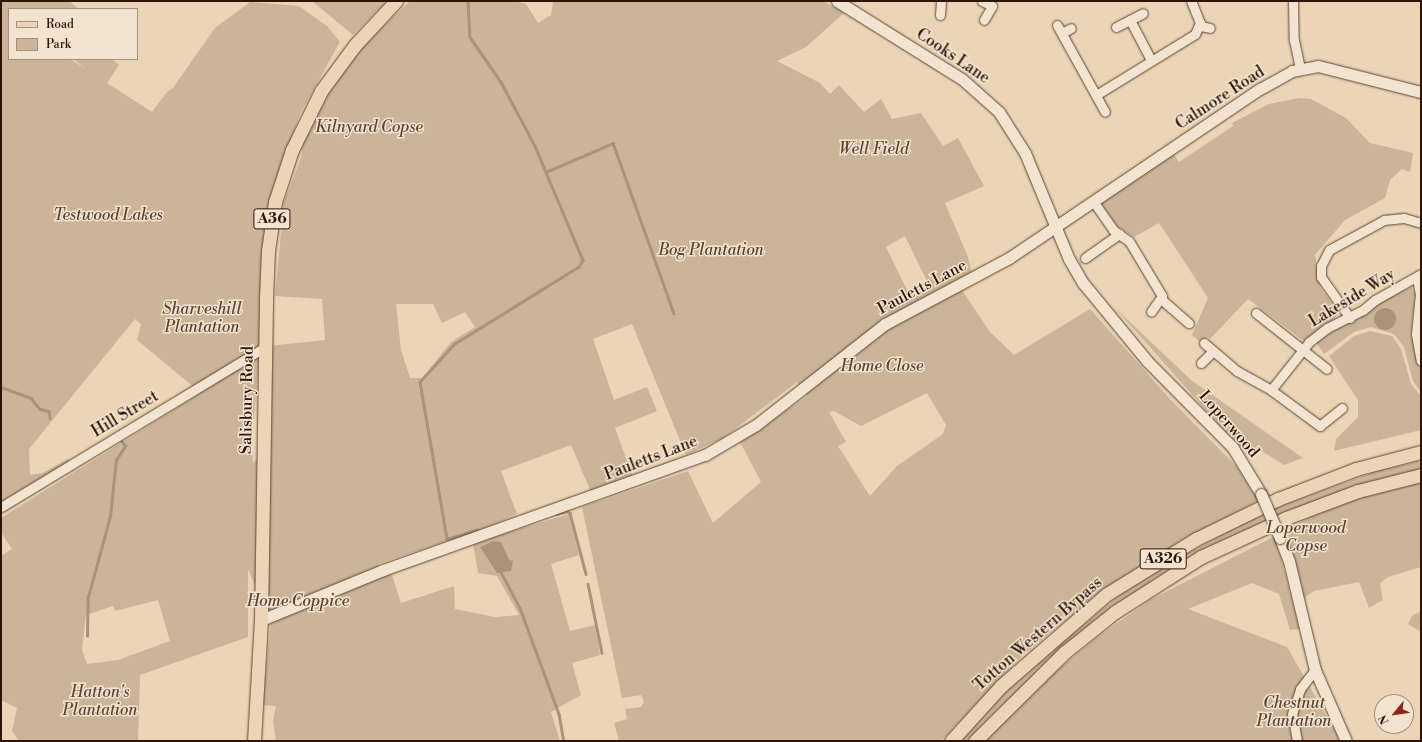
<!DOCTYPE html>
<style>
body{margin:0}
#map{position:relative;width:1422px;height:742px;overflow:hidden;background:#ebd5b6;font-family:"Libre Bodoni",serif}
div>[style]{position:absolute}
.green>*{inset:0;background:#cbb498}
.water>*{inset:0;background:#aa937a}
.round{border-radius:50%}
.stream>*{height:2.5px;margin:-1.25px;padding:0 1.25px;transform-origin:1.25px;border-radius:1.25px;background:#aa937a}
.roads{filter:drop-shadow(0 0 1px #5c4432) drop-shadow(0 0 1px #5c4432)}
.minor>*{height:9px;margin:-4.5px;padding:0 4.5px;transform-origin:4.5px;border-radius:4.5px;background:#f2e4d0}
.tertiary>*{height:11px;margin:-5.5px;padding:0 5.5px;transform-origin:5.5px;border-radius:5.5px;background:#f2e4d0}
.primary>*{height:13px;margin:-6.5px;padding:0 6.5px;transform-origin:6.5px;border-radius:6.5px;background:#ebd5b6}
.bridges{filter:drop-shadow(0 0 1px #5c4432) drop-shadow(0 0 1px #5c4432)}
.tertiary-bridge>*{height:11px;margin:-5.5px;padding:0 5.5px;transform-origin:5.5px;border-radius:5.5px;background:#f2e4d0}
span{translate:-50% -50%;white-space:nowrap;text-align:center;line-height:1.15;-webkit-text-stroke:3px #f2e4d0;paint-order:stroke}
.shield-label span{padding:1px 3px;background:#f2e4d0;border:1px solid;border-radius:3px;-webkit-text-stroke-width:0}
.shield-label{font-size:15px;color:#2d1406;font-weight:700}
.street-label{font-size:16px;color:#2d1406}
.park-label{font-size:16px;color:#5c4432;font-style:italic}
.frame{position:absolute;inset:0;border:2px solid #2d1406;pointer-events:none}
.legend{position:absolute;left:8px;top:8px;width:130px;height:52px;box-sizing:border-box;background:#f2e4d0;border:1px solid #a3917f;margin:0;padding:5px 7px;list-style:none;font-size:12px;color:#2d1406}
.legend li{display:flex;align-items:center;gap:8px;height:20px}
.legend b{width:20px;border:1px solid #a3917f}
.north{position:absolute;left:1374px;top:694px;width:40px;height:40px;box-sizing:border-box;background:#f2e4d0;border:1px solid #a3917f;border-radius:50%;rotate:241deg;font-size:11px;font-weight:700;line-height:16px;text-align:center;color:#2d1406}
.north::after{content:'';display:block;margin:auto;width:14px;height:18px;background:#8f2418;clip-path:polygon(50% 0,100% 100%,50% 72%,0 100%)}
</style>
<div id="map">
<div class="green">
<div style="clip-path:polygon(evenodd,1px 1px,69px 1px,79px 9px,9px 9px,9px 59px,70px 59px,86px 69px,73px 59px,112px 59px,119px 65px,107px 83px,152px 112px,167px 92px,173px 88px,215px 28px,250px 2px,299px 6px,327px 26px,340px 42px,300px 114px,272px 196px,254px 418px,250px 424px,253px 463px,267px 447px,269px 346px,325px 340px,322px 299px,275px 296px,284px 202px,301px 158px,303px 142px,330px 91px,361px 48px,410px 1px,514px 1px,526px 4px,538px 23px,551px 15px,553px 1px,823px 1px,844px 13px,806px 47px,777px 61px,820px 83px,830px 94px,839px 85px,864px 112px,881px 99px,892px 119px,921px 113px,943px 146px,958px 138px,984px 186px,945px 203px,968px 257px,974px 283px,962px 290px,990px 332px,1014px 355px,1090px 309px,1170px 399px,1237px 467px,1258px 501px,1183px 539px,1094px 597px,1022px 656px,941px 741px,619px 741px,614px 723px,627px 719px,625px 709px,641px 707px,644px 702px,641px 695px,622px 698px,582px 507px,688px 471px,713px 523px,761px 482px,740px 442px,807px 396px,797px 382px,723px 438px,686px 455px,632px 324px,593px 339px,614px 400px,647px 387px,657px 411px,615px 428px,633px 477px,591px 492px,571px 445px,501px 471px,517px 514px,488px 527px,378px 564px,381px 577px,391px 572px,401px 603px,454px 586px,455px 609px,495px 617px,519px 615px,497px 576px,478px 573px,473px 543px,569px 514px,579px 555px,551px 564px,570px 631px,595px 625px,600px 655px,572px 663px,581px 695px,551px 712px,560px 741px,276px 741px,273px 721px,276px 706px,262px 705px,271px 622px,248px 569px,248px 637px,140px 675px,138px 741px,19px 741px,12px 731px,17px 708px,1px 700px,1px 556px,12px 549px,1px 532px,1px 518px,201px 393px,137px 340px,141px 324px,135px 319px,29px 449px,30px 475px,43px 473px,69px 458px,67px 463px,1px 505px,1px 1px,905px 236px,927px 281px,908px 292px,886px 247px,905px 236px,1px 1px,396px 304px,433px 304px,442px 323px,465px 312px,475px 327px,451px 342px,422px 378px,410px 378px,401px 350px,396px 304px,1px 1px,927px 393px,946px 425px,943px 434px,897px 466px,870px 496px,838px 446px,846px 442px,829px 412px,834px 411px,861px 426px,927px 393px,1px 1px,158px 600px,170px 641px,118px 660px,87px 664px,82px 650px,86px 615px,113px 606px,115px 611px,158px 600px)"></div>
<div style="clip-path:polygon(312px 1px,387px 1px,353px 35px)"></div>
<div style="clip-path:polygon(1299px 98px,1311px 99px,1346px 118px,1370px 143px,1413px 153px,1410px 172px,1402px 169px,1390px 180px,1385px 198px,1345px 220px,1315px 255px,1320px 287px,1339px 313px,1334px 319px,1304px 341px,1248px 299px,1210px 339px,1207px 337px,1201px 343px,1192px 335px,1208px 298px,1159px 223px,1134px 237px,1116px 225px,1100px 201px,1173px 153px,1179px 162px,1233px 126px,1232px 123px,1269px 104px)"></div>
<div style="clip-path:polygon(1412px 287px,1415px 294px,1411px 335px,1421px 372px,1421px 392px,1413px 381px,1404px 347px,1394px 334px,1371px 327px,1354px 332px,1324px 354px,1316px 342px,1379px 302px)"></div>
<div style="clip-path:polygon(1115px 308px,1191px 380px,1303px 458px,1284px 465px,1260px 450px,1238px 446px)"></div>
<div style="clip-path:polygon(1370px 331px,1392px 336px,1401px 349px,1411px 384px,1421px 396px,1421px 430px,1334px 451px,1336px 439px,1358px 417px,1358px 400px,1329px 356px,1354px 336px)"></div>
<div style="clip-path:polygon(1421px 461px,1421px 470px,1196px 555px,1003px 704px,967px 741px,958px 741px,1012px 684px,1136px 581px,1262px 513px,1377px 471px)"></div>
<div style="clip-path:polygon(1421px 482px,1421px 567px,1388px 577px,1380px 583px,1383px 600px,1369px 608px,1359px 582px,1314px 591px,1304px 598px,1287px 529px,1328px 508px,1360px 497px)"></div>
<div style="clip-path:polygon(1275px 536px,1300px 629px,1290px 630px,1279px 594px,1252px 583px,1188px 609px,1287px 647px,1341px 741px,983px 741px,1029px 694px,1096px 638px,1150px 600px)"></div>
<div style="clip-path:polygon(1421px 611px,1421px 632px,1408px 624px,1412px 616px)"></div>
</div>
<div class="water">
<div class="round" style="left:1374px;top:308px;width:22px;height:22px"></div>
<div style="clip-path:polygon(494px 541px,501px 542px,509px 560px,513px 561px,511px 571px,497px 573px,480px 547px)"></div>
</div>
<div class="stream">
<div style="left:468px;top:1px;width:36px;rotate:87deg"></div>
<div style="left:470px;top:37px;width:55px;rotate:55.4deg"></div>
<div style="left:501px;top:82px;width:72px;rotate:62deg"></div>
<div style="left:535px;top:146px;width:124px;rotate:67.2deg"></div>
<div style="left:583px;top:260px;width:8px;rotate:120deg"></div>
<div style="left:579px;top:267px;width:146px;rotate:148.2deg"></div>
<div style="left:455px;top:344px;width:52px;rotate:132.6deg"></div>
<div style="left:420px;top:382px;width:159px;rotate:80.2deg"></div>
<div style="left:447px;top:539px;width:31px;rotate:-17deg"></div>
<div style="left:546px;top:172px;width:73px;rotate:-23.4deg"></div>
<div style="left:613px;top:143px;width:181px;rotate:70.3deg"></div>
<div style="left:1px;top:387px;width:32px;rotate:20deg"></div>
<div style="left:31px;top:398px;width:14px;rotate:51deg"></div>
<div style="left:40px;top:409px;width:9px;rotate:13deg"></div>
<div style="left:49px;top:411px;width:7px;rotate:82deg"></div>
<div style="left:556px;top:514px;width:11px;rotate:-15deg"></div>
<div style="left:567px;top:511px;width:4px;rotate:34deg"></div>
<div style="left:570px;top:513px;width:63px;rotate:75.3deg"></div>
<div style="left:501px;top:572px;width:41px;rotate:62.2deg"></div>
<div style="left:520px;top:608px;width:113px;rotate:69.8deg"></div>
<div style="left:559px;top:714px;width:27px;rotate:80deg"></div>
<div style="left:588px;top:584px;width:70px;rotate:78.5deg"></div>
<div style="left:87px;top:636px;width:39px;rotate:-89deg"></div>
<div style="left:88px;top:597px;width:84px;rotate:-74.8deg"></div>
<div style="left:110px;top:516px;width:56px;rotate:-83.9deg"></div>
<div style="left:116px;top:460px;width:17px;rotate:-57deg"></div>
<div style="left:125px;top:446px;width:5px;rotate:-127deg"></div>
</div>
<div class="roads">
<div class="minor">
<div style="left:982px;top:1px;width:11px;rotate:27deg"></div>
<div style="left:992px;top:6px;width:16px;rotate:120deg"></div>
<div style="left:1293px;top:1px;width:39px;rotate:89deg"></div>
<div style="left:1294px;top:40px;width:30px;rotate:78deg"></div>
<div style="left:940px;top:15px;width:14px;rotate:-86deg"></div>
<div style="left:1130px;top:20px;width:45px;rotate:62.3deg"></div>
<div style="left:1057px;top:25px;width:99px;rotate:61.1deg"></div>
<div style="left:1200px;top:26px;width:10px;rotate:11deg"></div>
<div style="left:1116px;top:27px;width:30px;rotate:-27deg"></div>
<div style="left:1062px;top:33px;width:10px;rotate:-29deg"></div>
<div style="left:1096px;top:95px;width:116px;rotate:-31.6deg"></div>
<div style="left:1195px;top:34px;width:12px;rotate:-66deg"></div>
<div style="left:1200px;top:23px;width:24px;rotate:-112deg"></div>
<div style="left:1093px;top:201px;width:35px;rotate:55deg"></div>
<div style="left:1113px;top:230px;width:19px;rotate:35deg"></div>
<div style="left:1129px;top:241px;width:64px;rotate:59deg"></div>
<div style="left:1162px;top:296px;width:19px;rotate:125deg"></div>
<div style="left:1085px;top:258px;width:42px;rotate:-35.2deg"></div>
<div style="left:1417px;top:279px;width:15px;rotate:79deg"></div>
<div style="left:1420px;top:294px;width:40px;rotate:95.7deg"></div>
<div style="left:1416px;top:334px;width:27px;rotate:80deg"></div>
<div style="left:1161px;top:299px;width:37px;rotate:41deg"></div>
<div style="left:1256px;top:313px;width:90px;rotate:38.3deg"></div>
<div style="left:1350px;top:318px;width:50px;rotate:-125.3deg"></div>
<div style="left:1321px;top:277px;width:11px;rotate:-90deg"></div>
<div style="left:1321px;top:266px;width:18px;rotate:-63deg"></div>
<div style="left:1329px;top:250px;width:63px;rotate:-28.6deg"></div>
<div style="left:1384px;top:220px;width:20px;rotate:-6deg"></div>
<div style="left:1404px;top:218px;width:18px;rotate:16deg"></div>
<div style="left:1204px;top:343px;width:43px;rotate:40.3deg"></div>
<div style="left:1237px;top:371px;width:39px;rotate:29deg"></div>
<div style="left:1201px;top:363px;width:17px;rotate:-45deg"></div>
<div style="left:1342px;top:408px;width:28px;rotate:141deg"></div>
<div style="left:1320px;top:426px;width:61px;rotate:-143.7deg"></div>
<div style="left:1271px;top:390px;width:61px;rotate:-51.6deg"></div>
<div style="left:1309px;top:342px;width:23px;rotate:-38deg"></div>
<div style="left:1327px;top:328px;width:40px;rotate:-26.6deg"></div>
<div style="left:1363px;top:310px;width:16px;rotate:-40deg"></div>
<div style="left:1375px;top:300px;width:53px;rotate:-29.5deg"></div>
<div style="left:1px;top:507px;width:307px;rotate:-31.2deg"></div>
<div style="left:1297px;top:741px;width:27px;rotate:-100deg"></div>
<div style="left:1292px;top:714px;width:26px;rotate:-72deg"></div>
<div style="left:1300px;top:689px;width:24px;rotate:-52deg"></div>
</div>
<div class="tertiary">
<div style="left:837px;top:1px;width:147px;rotate:32deg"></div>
<div style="left:962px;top:79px;width:50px;rotate:41.7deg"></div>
<div style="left:999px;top:112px;width:49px;rotate:57.6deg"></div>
<div style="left:1025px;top:153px;width:115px;rotate:67.5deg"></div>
<div style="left:1069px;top:259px;width:28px;rotate:60deg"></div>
<div style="left:1083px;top:283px;width:101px;rotate:50.6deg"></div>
<div style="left:1147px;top:361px;width:122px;rotate:45.3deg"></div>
<div style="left:1233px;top:448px;width:54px;rotate:58.7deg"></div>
<div style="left:1280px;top:538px;width:25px;rotate:69deg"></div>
<div style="left:1289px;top:561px;width:112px;rotate:76.6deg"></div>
<div style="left:1315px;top:670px;width:77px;rotate:66.4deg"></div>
<div style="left:261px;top:620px;width:132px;rotate:-22.3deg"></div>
<div style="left:383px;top:570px;width:342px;rotate:-19.7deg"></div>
<div style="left:705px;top:455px;width:59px;rotate:-30.5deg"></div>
<div style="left:756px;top:425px;width:164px;rotate:-38.1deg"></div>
<div style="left:885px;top:324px;width:140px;rotate:-28deg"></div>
<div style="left:1009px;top:258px;width:303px;rotate:-34deg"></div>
<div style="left:1260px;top:89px;width:37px;rotate:-29deg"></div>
<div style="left:1292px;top:71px;width:26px;rotate:-11deg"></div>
<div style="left:1318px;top:66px;width:106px;rotate:14.2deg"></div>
</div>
<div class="primary">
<div style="left:254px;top:741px;width:121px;rotate:-86.7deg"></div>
<div style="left:261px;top:620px;width:322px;rotate:-89.1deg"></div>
<div style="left:266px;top:298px;width:47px;rotate:-87.6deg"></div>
<div style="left:268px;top:251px;width:49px;rotate:-81.9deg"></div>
<div style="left:275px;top:202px;width:55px;rotate:-71.9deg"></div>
<div style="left:292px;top:150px;width:66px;rotate:-63.8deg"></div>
<div style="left:321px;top:91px;width:57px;rotate:-53.5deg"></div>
<div style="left:355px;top:45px;width:60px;rotate:-47deg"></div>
<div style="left:951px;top:741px;width:74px;rotate:-47.7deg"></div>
<div style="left:1001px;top:686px;width:140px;rotate:-41deg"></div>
<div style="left:1107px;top:594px;width:105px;rotate:-31.7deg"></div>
<div style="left:1196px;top:539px;width:91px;rotate:-26deg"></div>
<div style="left:1278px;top:499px;width:84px;rotate:-21deg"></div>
<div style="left:1356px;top:469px;width:67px;rotate:-14.7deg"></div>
<div style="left:975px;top:741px;width:127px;rotate:-44.7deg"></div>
<div style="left:1065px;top:652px;width:64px;rotate:-38.7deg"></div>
<div style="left:1115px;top:612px;width:102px;rotate:-32.6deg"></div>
<div style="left:1201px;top:557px;width:94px;rotate:-24.6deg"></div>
<div style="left:1286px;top:518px;width:77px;rotate:-20.6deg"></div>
<div style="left:1358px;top:491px;width:65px;rotate:-14.3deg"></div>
</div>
</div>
<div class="bridges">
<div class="tertiary-bridge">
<div style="left:1261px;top:494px;width:48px;rotate:66.6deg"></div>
</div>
</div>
<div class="shield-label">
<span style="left:272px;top:219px">A36</span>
<span style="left:1163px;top:559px">A326</span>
</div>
<div class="street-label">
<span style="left:953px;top:56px;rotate:34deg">Cooks Lane</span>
<span style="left:1220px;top:98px;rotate:-33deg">Calmore Road</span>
<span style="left:922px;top:287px;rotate:-28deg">Pauletts Lane</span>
<span style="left:1352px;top:298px;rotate:-31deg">Lakeside Way</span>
<span style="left:247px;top:400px;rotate:-89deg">Salisbury Road</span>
<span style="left:125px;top:414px;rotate:-31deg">Hill Street</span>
<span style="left:1229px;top:424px;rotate:49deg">Loperwood</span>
<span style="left:651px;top:458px;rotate:-21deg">Pauletts Lane</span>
<span style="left:1038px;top:634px;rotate:-41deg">Totton Western Bypass</span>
</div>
<div class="park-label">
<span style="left:369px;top:127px">Kilnyard Copse</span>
<span style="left:874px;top:149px">Well Field</span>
<span style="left:108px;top:215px">Testwood Lakes</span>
<span style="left:711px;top:250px">Bog Plantation</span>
<span style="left:202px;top:318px">Sharveshill<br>Plantation</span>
<span style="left:882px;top:366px">Home Close</span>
<span style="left:1306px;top:537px">Loperwood<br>Copse</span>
<span style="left:298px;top:601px">Home Coppice</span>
<span style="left:100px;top:701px">Hatton's<br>Plantation</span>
<span style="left:1294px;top:712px">Chestnut<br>Plantation</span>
</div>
<div class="frame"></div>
<ul class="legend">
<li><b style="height:5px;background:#ebd5b6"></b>Road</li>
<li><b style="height:11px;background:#cbb498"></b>Park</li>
</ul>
<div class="north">N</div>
</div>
